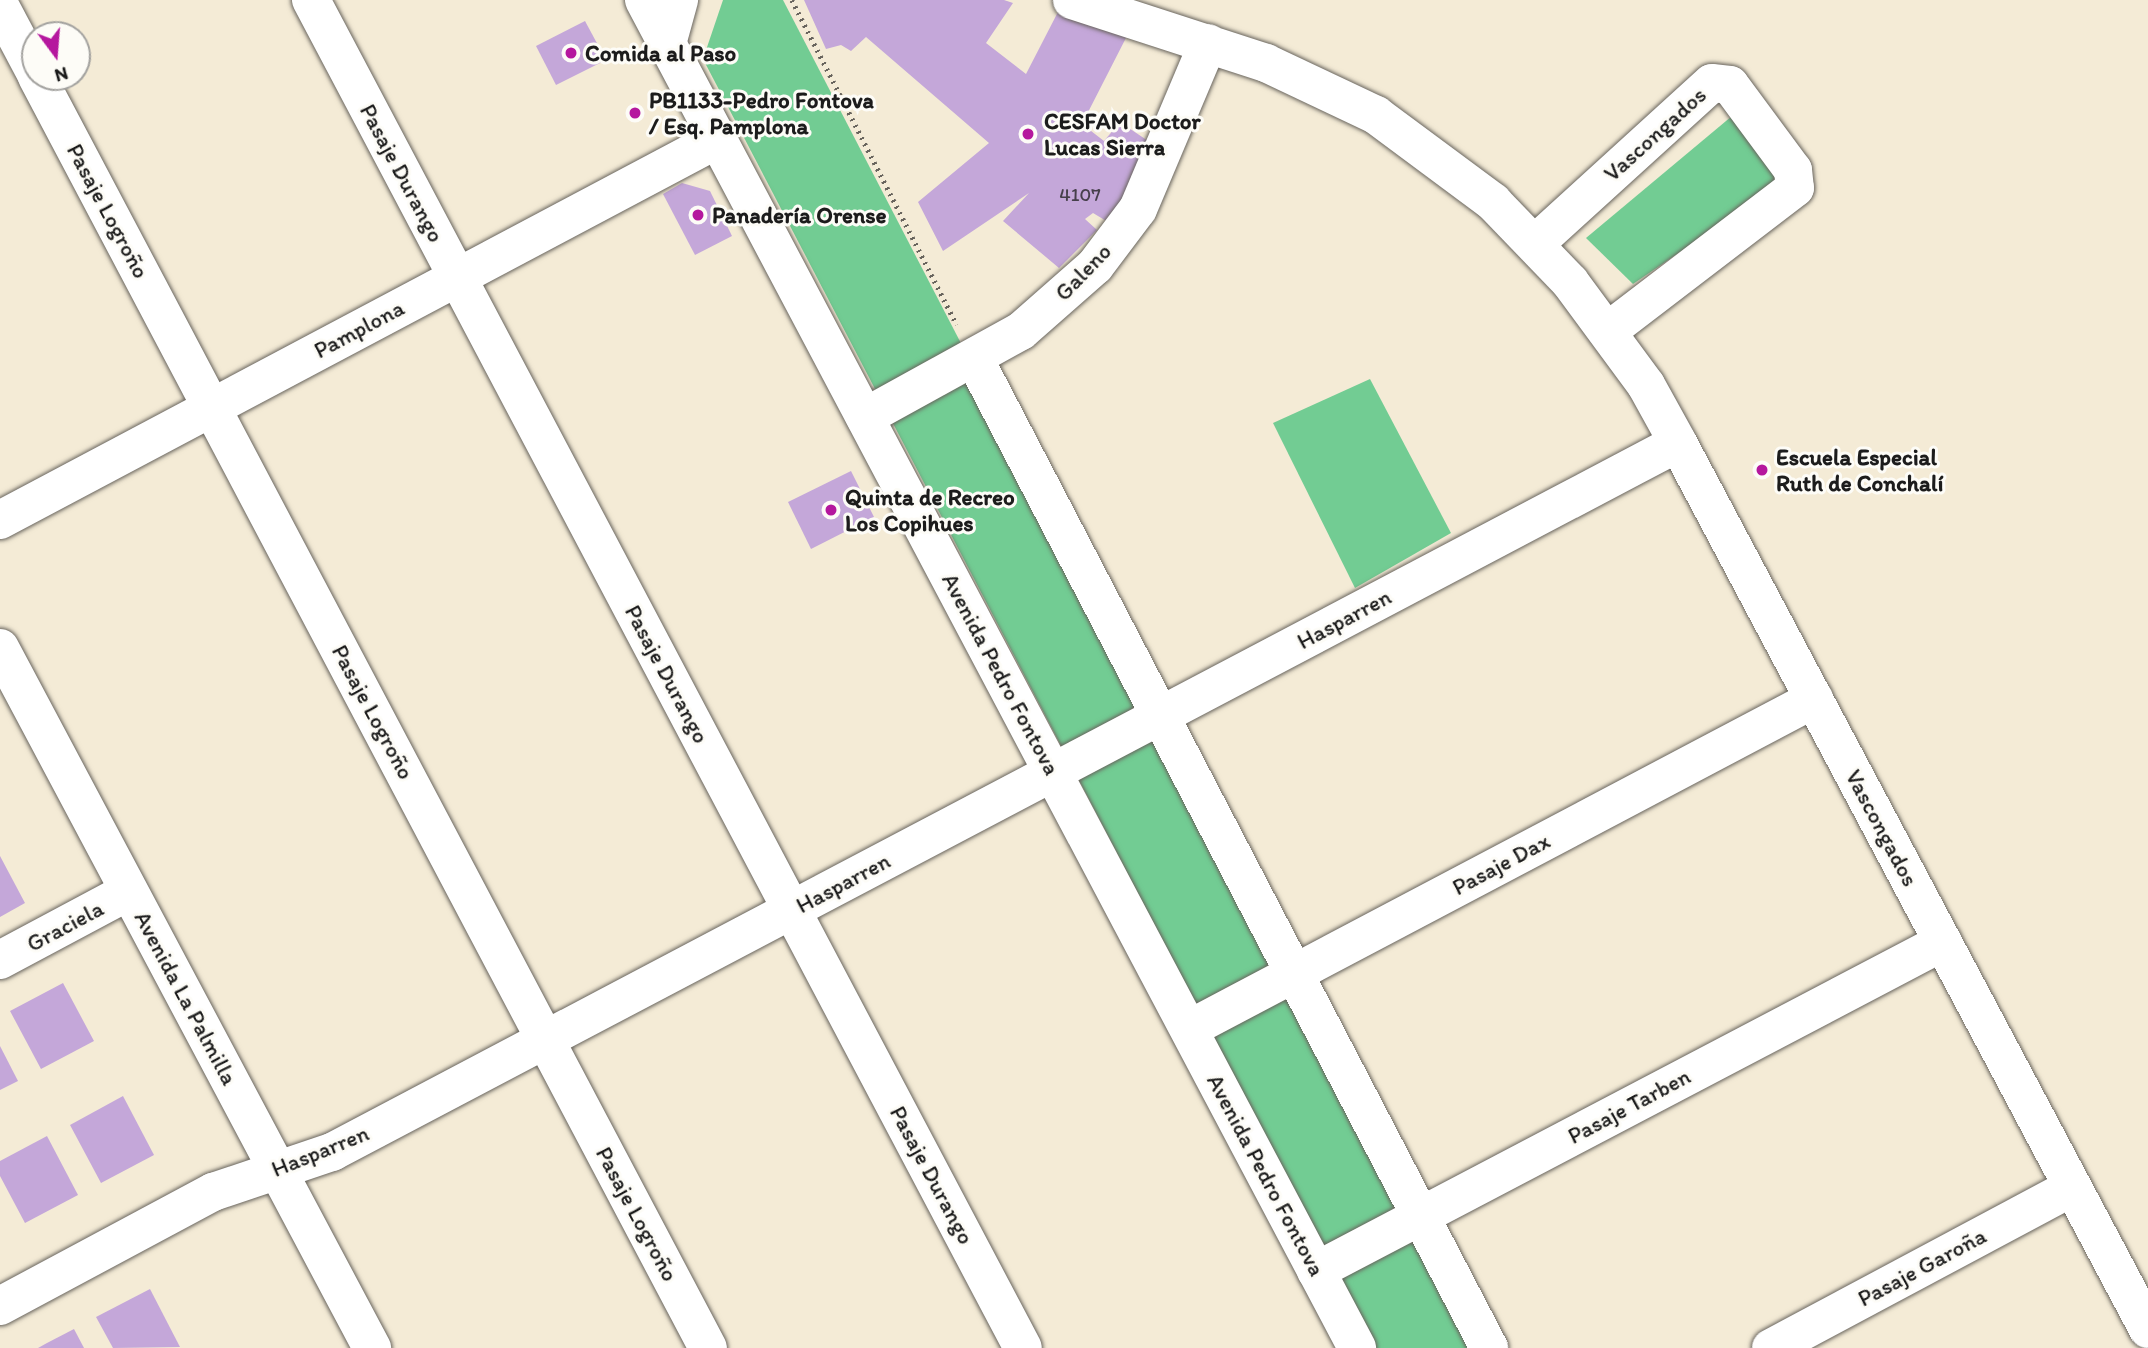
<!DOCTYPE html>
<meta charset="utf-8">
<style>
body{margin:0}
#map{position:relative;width:2148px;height:1348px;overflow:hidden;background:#f4ebd6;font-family:Itim,sans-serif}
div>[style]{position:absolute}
.green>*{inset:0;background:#72cc93}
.building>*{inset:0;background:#c4a7d9}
.path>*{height:4.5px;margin-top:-2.25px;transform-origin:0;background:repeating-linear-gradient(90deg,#68645d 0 2px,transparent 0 7px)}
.roads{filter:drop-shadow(0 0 2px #68645d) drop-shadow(0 0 2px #68645d)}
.minor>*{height:38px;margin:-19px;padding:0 19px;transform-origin:19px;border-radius:19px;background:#fff}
.major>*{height:38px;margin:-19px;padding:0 19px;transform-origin:19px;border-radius:19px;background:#fff}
.dots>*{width:19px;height:19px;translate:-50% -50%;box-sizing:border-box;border:4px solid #fdfcf7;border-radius:50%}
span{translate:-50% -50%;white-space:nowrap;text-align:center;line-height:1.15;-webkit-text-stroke:6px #fdfcf7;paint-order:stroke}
.number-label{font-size:19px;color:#463f4b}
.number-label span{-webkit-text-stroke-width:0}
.poi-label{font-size:23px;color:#1c1c1c;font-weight:700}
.left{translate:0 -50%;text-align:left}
.street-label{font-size:23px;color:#1c1c1c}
.north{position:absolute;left:21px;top:21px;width:70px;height:70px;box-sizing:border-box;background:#fdfcf7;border:2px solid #a3a29f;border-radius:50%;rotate:164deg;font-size:19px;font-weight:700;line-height:28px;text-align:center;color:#1c1c1c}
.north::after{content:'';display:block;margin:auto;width:24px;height:32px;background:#b5179e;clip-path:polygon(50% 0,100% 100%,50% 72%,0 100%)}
</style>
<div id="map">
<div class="green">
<div style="clip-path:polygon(723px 0,783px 0,1482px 1348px,1375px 1348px,703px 59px)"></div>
<div style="clip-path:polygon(1732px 116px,1784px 181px,1633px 284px,1586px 238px)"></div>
<div style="clip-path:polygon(1370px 379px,1451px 533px,1355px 588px,1273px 423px)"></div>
</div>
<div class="building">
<div style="clip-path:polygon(804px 0,1004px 0,1013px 3px,986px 43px,1026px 74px,1059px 10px,1129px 32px,1082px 124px,1104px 141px,1120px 122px,1157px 147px,1108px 222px,1093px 213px,1085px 219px,1097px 230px,1059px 268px,1003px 221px,1029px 193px,943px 251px,918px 202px,989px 143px,866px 37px,851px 51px,841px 45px,826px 49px)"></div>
<div style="clip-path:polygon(585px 21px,606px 60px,556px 85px,536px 46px)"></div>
<div style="clip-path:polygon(682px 183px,710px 191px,732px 236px,695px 255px,663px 194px)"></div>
<div style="clip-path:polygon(851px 471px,874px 517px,811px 549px,788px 502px)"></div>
<div style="clip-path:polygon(0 856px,25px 903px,0 917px)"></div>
<div style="clip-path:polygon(63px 983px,94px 1041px,41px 1069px,10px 1011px)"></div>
<div style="clip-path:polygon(0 1046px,18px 1081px,0 1090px)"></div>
<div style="clip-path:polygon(123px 1096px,154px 1155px,101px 1183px,70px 1125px)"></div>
<div style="clip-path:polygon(47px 1136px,78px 1195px,25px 1223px,0 1176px,0 1161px)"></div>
<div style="clip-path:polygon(150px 1289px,180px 1347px,113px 1348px,96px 1317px)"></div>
<div style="clip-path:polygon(74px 1329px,84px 1348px,38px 1348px,47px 1343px)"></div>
</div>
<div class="path">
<div style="left:792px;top:0;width:364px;rotate:63.1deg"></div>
</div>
<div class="roads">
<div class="minor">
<div style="left:311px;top:0;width:1524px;rotate:62.16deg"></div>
<div style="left:1072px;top:0;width:204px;rotate:18deg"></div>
<div style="left:1266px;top:63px;width:122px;rotate:25.3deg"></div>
<div style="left:1376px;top:115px;width:146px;rotate:36.6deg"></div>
<div style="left:1493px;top:202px;width:111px;rotate:46.1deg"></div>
<div style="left:1570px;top:282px;width:128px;rotate:53.6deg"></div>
<div style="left:1646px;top:385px;width:66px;rotate:61.1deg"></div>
<div style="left:1678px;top:443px;width:1003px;rotate:62.06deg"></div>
<div style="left:0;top:6px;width:75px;rotate:62.1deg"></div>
<div style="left:667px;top:44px;width:46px;rotate:-74.7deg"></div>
<div style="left:37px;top:77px;width:1437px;rotate:62.17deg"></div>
<div style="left:1537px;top:242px;width:236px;rotate:-42.3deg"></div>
<div style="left:1712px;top:83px;width:18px;rotate:6deg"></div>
<div style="left:1730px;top:85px;width:106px;rotate:53.5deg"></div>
<div style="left:1793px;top:170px;width:18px;rotate:84deg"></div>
<div style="left:1795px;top:188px;width:234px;rotate:142.6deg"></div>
<div style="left:975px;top:360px;width:1114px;rotate:62.51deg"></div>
<div style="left:865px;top:417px;width:178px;rotate:-28.9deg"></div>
<div style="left:1021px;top:331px;width:98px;rotate:-41.3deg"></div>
<div style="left:1095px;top:266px;width:71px;rotate:-53deg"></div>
<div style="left:1138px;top:209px;width:180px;rotate:-67.1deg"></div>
<div style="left:0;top:520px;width:813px;rotate:-27.95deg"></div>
<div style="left:0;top:648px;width:793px;rotate:62.01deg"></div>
<div style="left:0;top:960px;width:146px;rotate:-28.1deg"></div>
<div style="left:1189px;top:1029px;width:707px;rotate:-27.83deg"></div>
<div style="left:1316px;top:1271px;width:708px;rotate:-27.69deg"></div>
<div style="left:0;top:1306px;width:242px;rotate:-28.2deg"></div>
<div style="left:213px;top:1192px;width:126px;rotate:-18.6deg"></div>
<div style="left:332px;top:1152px;width:1521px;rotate:-27.78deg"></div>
<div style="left:1771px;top:1348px;width:341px;rotate:-28.1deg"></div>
</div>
<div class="major">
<div style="left:644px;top:0;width:1525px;rotate:62.12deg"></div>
</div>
</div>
<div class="dots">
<div style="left:571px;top:53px;background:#b5179e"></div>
<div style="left:635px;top:113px;background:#b5179e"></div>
<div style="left:1028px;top:134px;background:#b5179e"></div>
<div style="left:698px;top:215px;background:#b5179e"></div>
<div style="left:1762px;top:470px;background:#b5179e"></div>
<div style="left:831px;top:510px;background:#b5179e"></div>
</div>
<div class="number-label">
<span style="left:1080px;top:195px">4107</span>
</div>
<div class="poi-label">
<span class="left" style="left:585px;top:53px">Comida al Paso</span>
<span class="left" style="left:649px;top:113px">PB1133-Pedro Fontova<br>/ Esq. Pamplona</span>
<span class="left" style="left:1044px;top:134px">CESFAM Doctor<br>Lucas Sierra</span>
<span class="left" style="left:712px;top:215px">Panadería Orense</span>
<span class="left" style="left:1776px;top:470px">Escuela Especial<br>Ruth de Conchalí</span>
<span class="left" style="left:845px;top:510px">Quinta de Recreo<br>Los Copihues</span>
</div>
<div class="street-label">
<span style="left:1655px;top:134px;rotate:-42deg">Vascongados</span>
<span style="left:402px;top:173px;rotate:62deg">Pasaje Durango</span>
<span style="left:108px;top:211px;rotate:62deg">Pasaje Logroño</span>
<span style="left:1083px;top:272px;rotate:-46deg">Galeno</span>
<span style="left:359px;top:329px;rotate:-28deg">Pamplona</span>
<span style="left:1344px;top:619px;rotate:-28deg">Hasparren</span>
<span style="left:667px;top:674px;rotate:62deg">Pasaje Durango</span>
<span style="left:1001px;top:674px;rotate:62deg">Avenida Pedro Fontova</span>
<span style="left:373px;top:712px;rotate:62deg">Pasaje Logroño</span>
<span style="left:1882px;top:828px;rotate:62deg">Vascongados</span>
<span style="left:1501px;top:864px;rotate:-28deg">Pasaje Dax</span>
<span style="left:843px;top:883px;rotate:-28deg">Hasparren</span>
<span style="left:65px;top:926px;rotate:-28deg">Graciela</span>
<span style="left:186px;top:998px;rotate:62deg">Avenida La Palmilla</span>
<span style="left:1629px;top:1106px;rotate:-28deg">Pasaje Tarben</span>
<span style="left:320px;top:1151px;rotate:-22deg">Hasparren</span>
<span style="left:932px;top:1175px;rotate:62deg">Pasaje Durango</span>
<span style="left:1266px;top:1175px;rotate:62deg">Avenida Pedro Fontova</span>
<span style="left:637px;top:1214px;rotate:62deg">Pasaje Logroño</span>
<span style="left:1922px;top:1267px;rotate:-28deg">Pasaje Garoña</span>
</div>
<div class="north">N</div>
</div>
